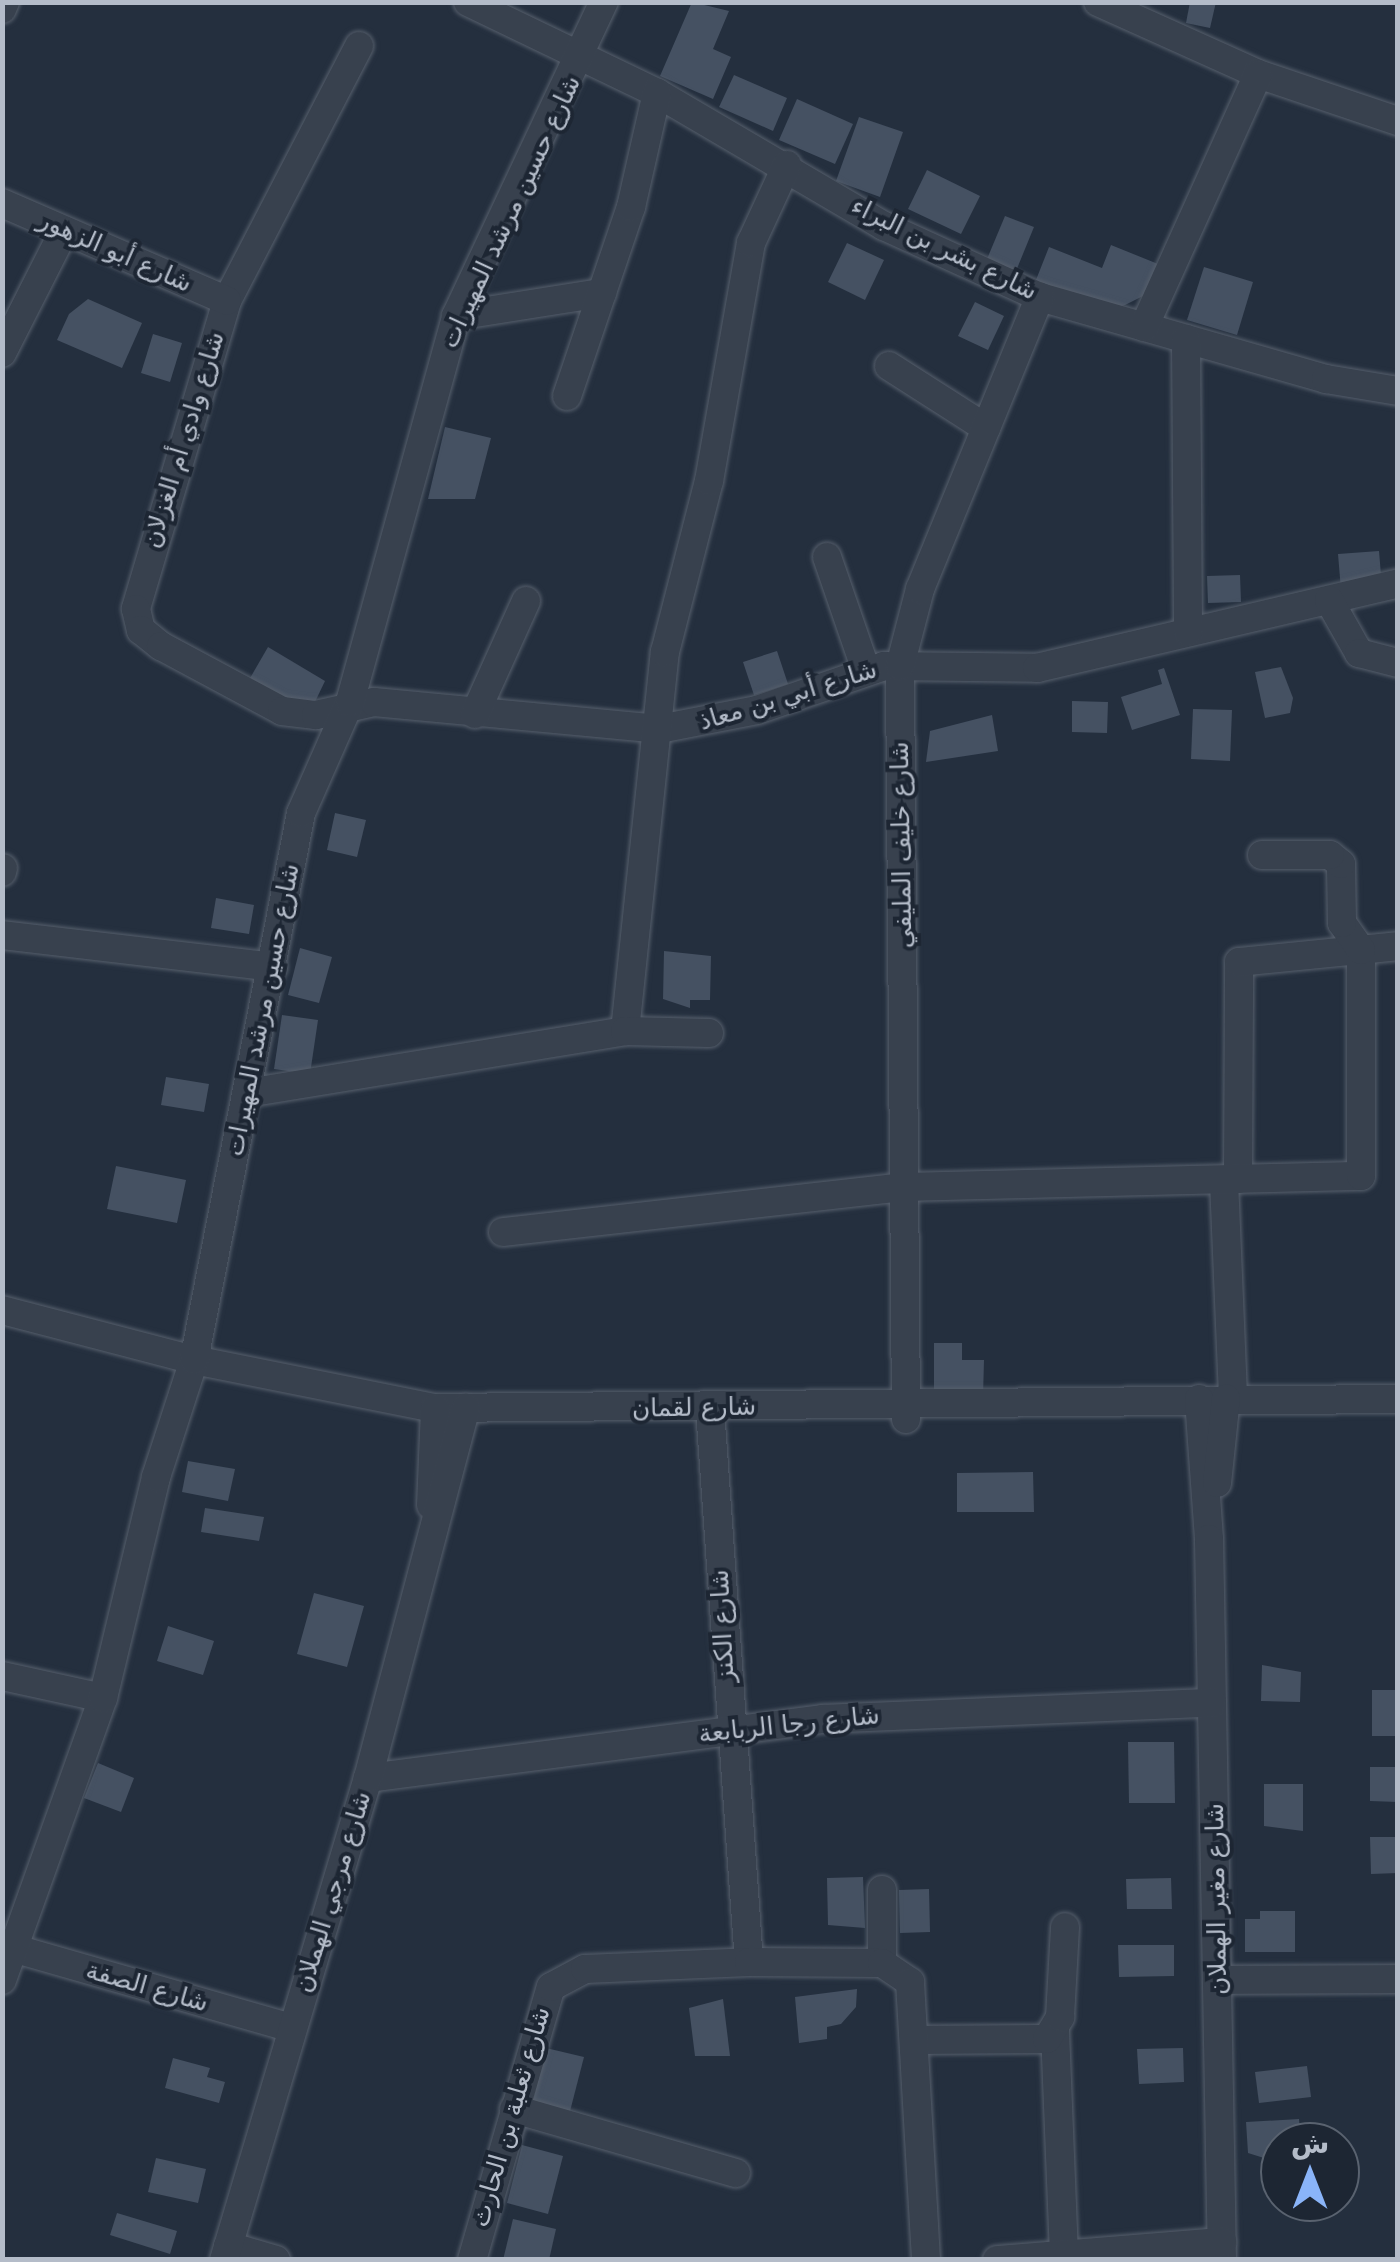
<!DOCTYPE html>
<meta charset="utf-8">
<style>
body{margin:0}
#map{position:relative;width:1400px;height:2262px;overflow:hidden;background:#242f3e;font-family:"DejaVu Sans",Vazirmatn,sans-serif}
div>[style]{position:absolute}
.building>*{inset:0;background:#455162}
.roads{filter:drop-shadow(0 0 2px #565f6c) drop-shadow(0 0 2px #565f6c)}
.minor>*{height:28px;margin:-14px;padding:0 14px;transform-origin:14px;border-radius:14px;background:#38414e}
span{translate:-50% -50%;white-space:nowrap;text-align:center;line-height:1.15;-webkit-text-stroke:8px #1d2633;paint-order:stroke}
.street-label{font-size:25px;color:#b4bcc9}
.frame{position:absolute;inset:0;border:5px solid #b4bcc9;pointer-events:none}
.north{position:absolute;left:1260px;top:2122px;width:100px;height:100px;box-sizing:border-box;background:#1d2633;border:2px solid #59626f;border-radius:50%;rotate:0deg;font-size:28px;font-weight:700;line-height:40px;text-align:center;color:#b4bcc9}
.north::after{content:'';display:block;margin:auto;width:35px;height:45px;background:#8ab4f8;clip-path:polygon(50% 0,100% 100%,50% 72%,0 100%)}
</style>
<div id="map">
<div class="building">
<div style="clip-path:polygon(692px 2px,729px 11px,713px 49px,731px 57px,713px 99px,660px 76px)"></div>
<div style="clip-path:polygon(1190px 2px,1216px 2px,1210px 28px,1186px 23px)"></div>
<div style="clip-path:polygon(734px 75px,787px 98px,773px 131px,719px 107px)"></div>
<div style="clip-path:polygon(797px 99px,853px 124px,835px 164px,779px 140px)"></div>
<div style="clip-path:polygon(859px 117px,903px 132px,880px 197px,836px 181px)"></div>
<div style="clip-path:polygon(927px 170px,980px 196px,961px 234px,908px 209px)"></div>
<div style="clip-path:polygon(1005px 216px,1034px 227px,1016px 271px,987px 259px)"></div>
<div style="clip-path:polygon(847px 243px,884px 260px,865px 300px,828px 282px)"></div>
<div style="clip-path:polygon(1111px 245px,1163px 266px,1145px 295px,1125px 305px,1107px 310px,1034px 285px,1049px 247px,1102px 268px)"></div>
<div style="clip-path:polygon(1204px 267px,1253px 282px,1237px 335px,1187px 320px)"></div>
<div style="clip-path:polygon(88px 299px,142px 323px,122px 368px,57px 340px,69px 314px)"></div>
<div style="clip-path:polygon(975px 302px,1004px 316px,988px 350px,958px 336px)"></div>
<div style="clip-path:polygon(153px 334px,182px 343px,170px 382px,141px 373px)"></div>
<div style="clip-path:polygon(445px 427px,491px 438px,475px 499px,428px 499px)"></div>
<div style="clip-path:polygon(1379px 551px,1382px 587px,1341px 590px,1338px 554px)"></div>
<div style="clip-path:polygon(1240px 575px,1241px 602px,1208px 603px,1207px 576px)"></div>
<div style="clip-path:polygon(268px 647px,325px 681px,314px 704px,304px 708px,249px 680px)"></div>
<div style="clip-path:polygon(777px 651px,788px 684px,754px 695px,743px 662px)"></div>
<div style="clip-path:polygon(1281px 667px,1293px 698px,1290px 713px,1265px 718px,1255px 672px)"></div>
<div style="clip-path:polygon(1164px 668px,1180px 715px,1132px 730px,1121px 697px,1162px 684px,1158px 670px)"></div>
<div style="clip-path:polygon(1072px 701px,1108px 702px,1107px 733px,1072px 732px)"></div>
<div style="clip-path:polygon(1193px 709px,1232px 710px,1230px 761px,1191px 759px)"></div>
<div style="clip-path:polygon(992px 715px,998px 751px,926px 762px,930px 731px)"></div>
<div style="clip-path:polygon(335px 813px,366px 820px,357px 857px,327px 850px)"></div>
<div style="clip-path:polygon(216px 898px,254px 905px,249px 934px,211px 928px)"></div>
<div style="clip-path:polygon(300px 948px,332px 957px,319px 1003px,288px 995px)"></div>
<div style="clip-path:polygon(664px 951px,711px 956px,710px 1000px,690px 1000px,690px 1008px,663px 999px)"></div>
<div style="clip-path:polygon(282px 1015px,318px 1020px,310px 1074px,274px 1069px)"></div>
<div style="clip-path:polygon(166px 1077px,209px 1084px,204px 1112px,161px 1105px)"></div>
<div style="clip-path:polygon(116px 1166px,186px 1180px,177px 1223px,107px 1209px)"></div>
<div style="clip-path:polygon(934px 1343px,962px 1343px,962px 1360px,984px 1360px,983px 1397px,934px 1396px)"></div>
<div style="clip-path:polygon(188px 1461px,235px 1469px,228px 1501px,182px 1492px)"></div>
<div style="clip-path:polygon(1033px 1472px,1034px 1512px,957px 1512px,957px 1473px)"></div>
<div style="clip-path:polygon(205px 1508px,264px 1517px,259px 1541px,201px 1532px)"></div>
<div style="clip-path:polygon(314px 1593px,364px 1606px,347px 1667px,297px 1654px)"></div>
<div style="clip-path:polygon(168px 1626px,214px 1641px,203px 1675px,157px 1661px)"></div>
<div style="clip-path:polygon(1262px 1665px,1301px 1672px,1300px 1702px,1261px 1701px)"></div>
<div style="clip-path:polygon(1372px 1690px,1398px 1690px,1398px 1736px,1372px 1736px)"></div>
<div style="clip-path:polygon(1128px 1742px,1174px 1742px,1175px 1803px,1129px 1803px)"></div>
<div style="clip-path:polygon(98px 1763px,134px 1778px,121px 1812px,84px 1798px)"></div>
<div style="clip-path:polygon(1370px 1767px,1398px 1767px,1398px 1802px,1370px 1801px)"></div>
<div style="clip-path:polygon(1264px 1784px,1303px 1784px,1303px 1831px,1264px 1826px)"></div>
<div style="clip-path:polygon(1370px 1837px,1398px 1837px,1398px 1873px,1371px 1874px)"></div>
<div style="clip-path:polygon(863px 1877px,865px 1928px,828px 1925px,827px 1878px)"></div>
<div style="clip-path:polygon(1171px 1878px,1172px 1909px,1127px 1909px,1126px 1879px)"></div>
<div style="clip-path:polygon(929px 1889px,930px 1932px,900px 1933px,899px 1890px)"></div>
<div style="clip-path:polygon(1260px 1911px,1295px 1911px,1295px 1952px,1245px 1952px,1245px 1919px,1260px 1919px)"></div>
<div style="clip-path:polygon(1118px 1945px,1174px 1945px,1174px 1976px,1119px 1977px)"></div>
<div style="clip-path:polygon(857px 1989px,856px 2007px,841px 2024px,827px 2027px,827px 2039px,799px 2043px,795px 1997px)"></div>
<div style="clip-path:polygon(723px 1999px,730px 2056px,695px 2056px,689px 2008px)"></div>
<div style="clip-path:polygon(546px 2048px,584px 2057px,568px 2119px,531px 2110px)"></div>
<div style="clip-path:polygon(1183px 2048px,1184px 2082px,1139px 2084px,1137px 2049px)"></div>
<div style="clip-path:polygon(173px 2058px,210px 2068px,207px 2077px,225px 2082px,219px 2103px,165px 2088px)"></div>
<div style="clip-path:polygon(1307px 2066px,1311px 2097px,1259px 2103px,1255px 2072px)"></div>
<div style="clip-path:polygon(1299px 2119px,1301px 2142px,1280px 2142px,1280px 2163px,1248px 2153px,1246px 2122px)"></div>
<div style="clip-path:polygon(522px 2145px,563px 2156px,548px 2214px,507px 2203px)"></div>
<div style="clip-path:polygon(156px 2158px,206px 2169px,198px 2203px,148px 2192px)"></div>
<div style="clip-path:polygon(117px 2213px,177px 2231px,170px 2254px,110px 2235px)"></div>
<div style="clip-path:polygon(513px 2219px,556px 2229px,549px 2260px,503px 2260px)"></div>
</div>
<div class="roads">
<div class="minor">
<div style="left:468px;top:2px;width:210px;rotate:25.7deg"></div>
<div style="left:657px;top:93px;width:263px;rotate:30.4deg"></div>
<div style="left:884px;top:226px;width:171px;rotate:24.5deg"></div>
<div style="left:1040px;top:297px;width:298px;rotate:16deg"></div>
<div style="left:1326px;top:379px;width:73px;rotate:9.5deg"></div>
<div style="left:1098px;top:2px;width:175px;rotate:24.2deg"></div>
<div style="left:1258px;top:74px;width:148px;rotate:18.6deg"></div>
<div style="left:2px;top:9px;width:8px;rotate:-67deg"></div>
<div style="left:359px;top:46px;width:287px;rotate:117.4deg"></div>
<div style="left:227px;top:301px;width:321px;rotate:106.5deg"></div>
<div style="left:136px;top:609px;width:22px;rotate:77deg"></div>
<div style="left:141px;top:630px;width:26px;rotate:39deg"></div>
<div style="left:161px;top:646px;width:137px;rotate:28.2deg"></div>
<div style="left:282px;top:711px;width:34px;rotate:7deg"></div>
<div style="left:316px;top:715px;width:59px;rotate:-12.6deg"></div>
<div style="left:374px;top:702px;width:286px;rotate:5.4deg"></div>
<div style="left:659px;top:729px;width:100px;rotate:-11deg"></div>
<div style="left:757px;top:710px;width:134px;rotate:-19.1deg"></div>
<div style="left:884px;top:666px;width:153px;rotate:0.7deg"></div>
<div style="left:1037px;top:668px;width:371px;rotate:-13.2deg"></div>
<div style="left:2px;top:203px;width:245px;rotate:23.5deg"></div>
<div style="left:456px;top:316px;width:148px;rotate:-9deg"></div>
<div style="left:1144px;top:327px;width:277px;rotate:-65.7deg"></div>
<div style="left:1186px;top:339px;width:293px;rotate:89.6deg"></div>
<div style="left:2px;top:353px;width:137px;rotate:-63.1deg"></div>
<div style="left:889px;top:366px;width:115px;rotate:32.6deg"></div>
<div style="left:567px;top:396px;width:200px;rotate:-71.3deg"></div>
<div style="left:631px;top:207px;width:117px;rotate:-77.2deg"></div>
<div style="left:827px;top:557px;width:120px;rotate:71deg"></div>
<div style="left:1329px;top:600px;width:61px;rotate:60.5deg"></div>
<div style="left:1359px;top:653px;width:40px;rotate:14.4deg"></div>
<div style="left:475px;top:714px;width:124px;rotate:-65.7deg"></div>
<div style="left:2px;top:872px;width:4px;rotate:-76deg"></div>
<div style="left:2px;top:935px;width:273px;rotate:6.7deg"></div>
<div style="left:625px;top:1031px;width:381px;rotate:-84deg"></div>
<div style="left:665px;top:652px;width:177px;rotate:-75.6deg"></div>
<div style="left:709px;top:481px;width:242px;rotate:-80deg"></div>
<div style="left:751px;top:243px;width:86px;rotate:-65.2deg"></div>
<div style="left:247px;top:1093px;width:383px;rotate:-9.3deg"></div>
<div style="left:625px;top:1031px;width:84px;rotate:1.4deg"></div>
<div style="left:1238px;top:1179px;width:217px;rotate:-89.7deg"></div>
<div style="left:1239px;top:962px;width:160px;rotate:-5.7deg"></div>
<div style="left:1224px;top:1181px;width:217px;rotate:87.6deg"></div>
<div style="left:503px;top:1232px;width:406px;rotate:-6.4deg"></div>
<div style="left:907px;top:1187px;width:454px;rotate:-1.4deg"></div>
<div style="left:1361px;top:1176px;width:226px;rotate:-90deg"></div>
<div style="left:1361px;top:950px;width:33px;rotate:-125deg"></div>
<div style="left:1342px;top:923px;width:59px;rotate:-91deg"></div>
<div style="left:1341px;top:864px;width:14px;rotate:-141deg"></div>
<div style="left:1330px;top:855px;width:68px;rotate:180deg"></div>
<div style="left:2px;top:1310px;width:198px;rotate:14.6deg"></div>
<div style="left:194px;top:1360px;width:246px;rotate:11.3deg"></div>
<div style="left:435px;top:1408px;width:963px;rotate:-0.54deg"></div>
<div style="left:1199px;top:1399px;width:140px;rotate:85.9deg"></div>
<div style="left:1209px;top:1539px;width:721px;rotate:88.97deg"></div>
<div style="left:710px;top:1409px;width:554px;rotate:85.97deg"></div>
<div style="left:906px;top:1419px;width:753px;rotate:-90.46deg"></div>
<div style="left:900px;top:666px;width:80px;rotate:-75.4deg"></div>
<div style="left:920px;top:589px;width:316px;rotate:-67.7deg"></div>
<div style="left:1217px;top:1483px;width:85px;rotate:-84deg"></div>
<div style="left:431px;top:1505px;width:97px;rotate:-87.6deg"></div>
<div style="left:2px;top:1676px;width:103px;rotate:12.3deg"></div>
<div style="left:368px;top:1778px;width:459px;rotate:-7.4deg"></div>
<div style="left:823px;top:1719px;width:389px;rotate:-2.4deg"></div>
<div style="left:2px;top:1945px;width:302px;rotate:16deg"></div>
<div style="left:882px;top:1963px;width:73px;rotate:-90deg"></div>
<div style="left:2px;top:1980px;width:300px;rotate:-70.3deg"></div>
<div style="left:103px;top:1698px;width:227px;rotate:-76.5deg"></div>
<div style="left:156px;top:1477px;width:123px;rotate:-72deg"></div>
<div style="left:194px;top:1360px;width:557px;rotate:-78.93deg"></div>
<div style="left:301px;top:813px;width:121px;rotate:-66.2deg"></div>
<div style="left:350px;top:702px;width:400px;rotate:-74.6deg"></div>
<div style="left:456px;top:316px;width:347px;rotate:-64.8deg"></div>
<div style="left:1219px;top:1980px;width:179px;rotate:-0.3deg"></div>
<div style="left:1055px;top:2031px;width:223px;rotate:87.7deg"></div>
<div style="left:914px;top:2040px;width:133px;rotate:-0.4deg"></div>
<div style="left:1047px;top:2039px;width:26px;rotate:-59deg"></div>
<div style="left:1060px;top:2017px;width:90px;rotate:-86.8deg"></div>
<div style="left:514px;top:2109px;width:231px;rotate:16.1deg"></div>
<div style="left:228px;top:2246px;width:50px;rotate:16.3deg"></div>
<div style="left:224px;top:2260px;width:503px;rotate:-73.37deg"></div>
<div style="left:368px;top:1778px;width:383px;rotate:-75.2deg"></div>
<div style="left:472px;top:2260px;width:284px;rotate:-73.9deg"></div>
<div style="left:551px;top:1987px;width:38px;rotate:-28deg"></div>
<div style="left:585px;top:1969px;width:164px;rotate:-2.4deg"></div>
<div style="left:749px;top:1962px;width:133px;rotate:0.4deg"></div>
<div style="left:882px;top:1963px;width:34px;rotate:34deg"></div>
<div style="left:910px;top:1982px;width:278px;rotate:86.7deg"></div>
<div style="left:997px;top:2260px;width:226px;rotate:-4.6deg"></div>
</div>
</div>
<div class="street-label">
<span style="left:511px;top:212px;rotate:-65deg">شارع حسين مرشد المهيرات</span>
<span style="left:944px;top:249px;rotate:26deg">شارع بشر بن البراء</span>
<span style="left:115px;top:252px;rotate:24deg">شارع أبو الزهور</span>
<span style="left:184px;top:440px;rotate:-73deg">شارع وادي أم الغزلان</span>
<span style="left:788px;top:696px;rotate:-17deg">شارع أبي بن معاذ</span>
<span style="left:902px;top:845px;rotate:-91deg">شارع خليف المليفي</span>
<span style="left:263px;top:1010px;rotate:-79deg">شارع حسين مرشد المهيرات</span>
<span style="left:694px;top:1408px;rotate:-1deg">شارع لقمان</span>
<span style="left:723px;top:1626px;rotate:-93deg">شارع الكنز</span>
<span style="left:789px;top:1725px;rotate:-6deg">شارع رجا الربابعة</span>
<span style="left:333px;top:1892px;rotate:-73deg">شارع مرجي الهملان</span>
<span style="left:1217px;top:1899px;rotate:-91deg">شارع مغير الهملان</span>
<span style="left:147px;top:1987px;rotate:16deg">شارع الصفة</span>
<span style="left:511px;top:2117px;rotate:-74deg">شارع ثعلبة بن الحارث</span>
</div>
<div class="frame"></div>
<div class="north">ش</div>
</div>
